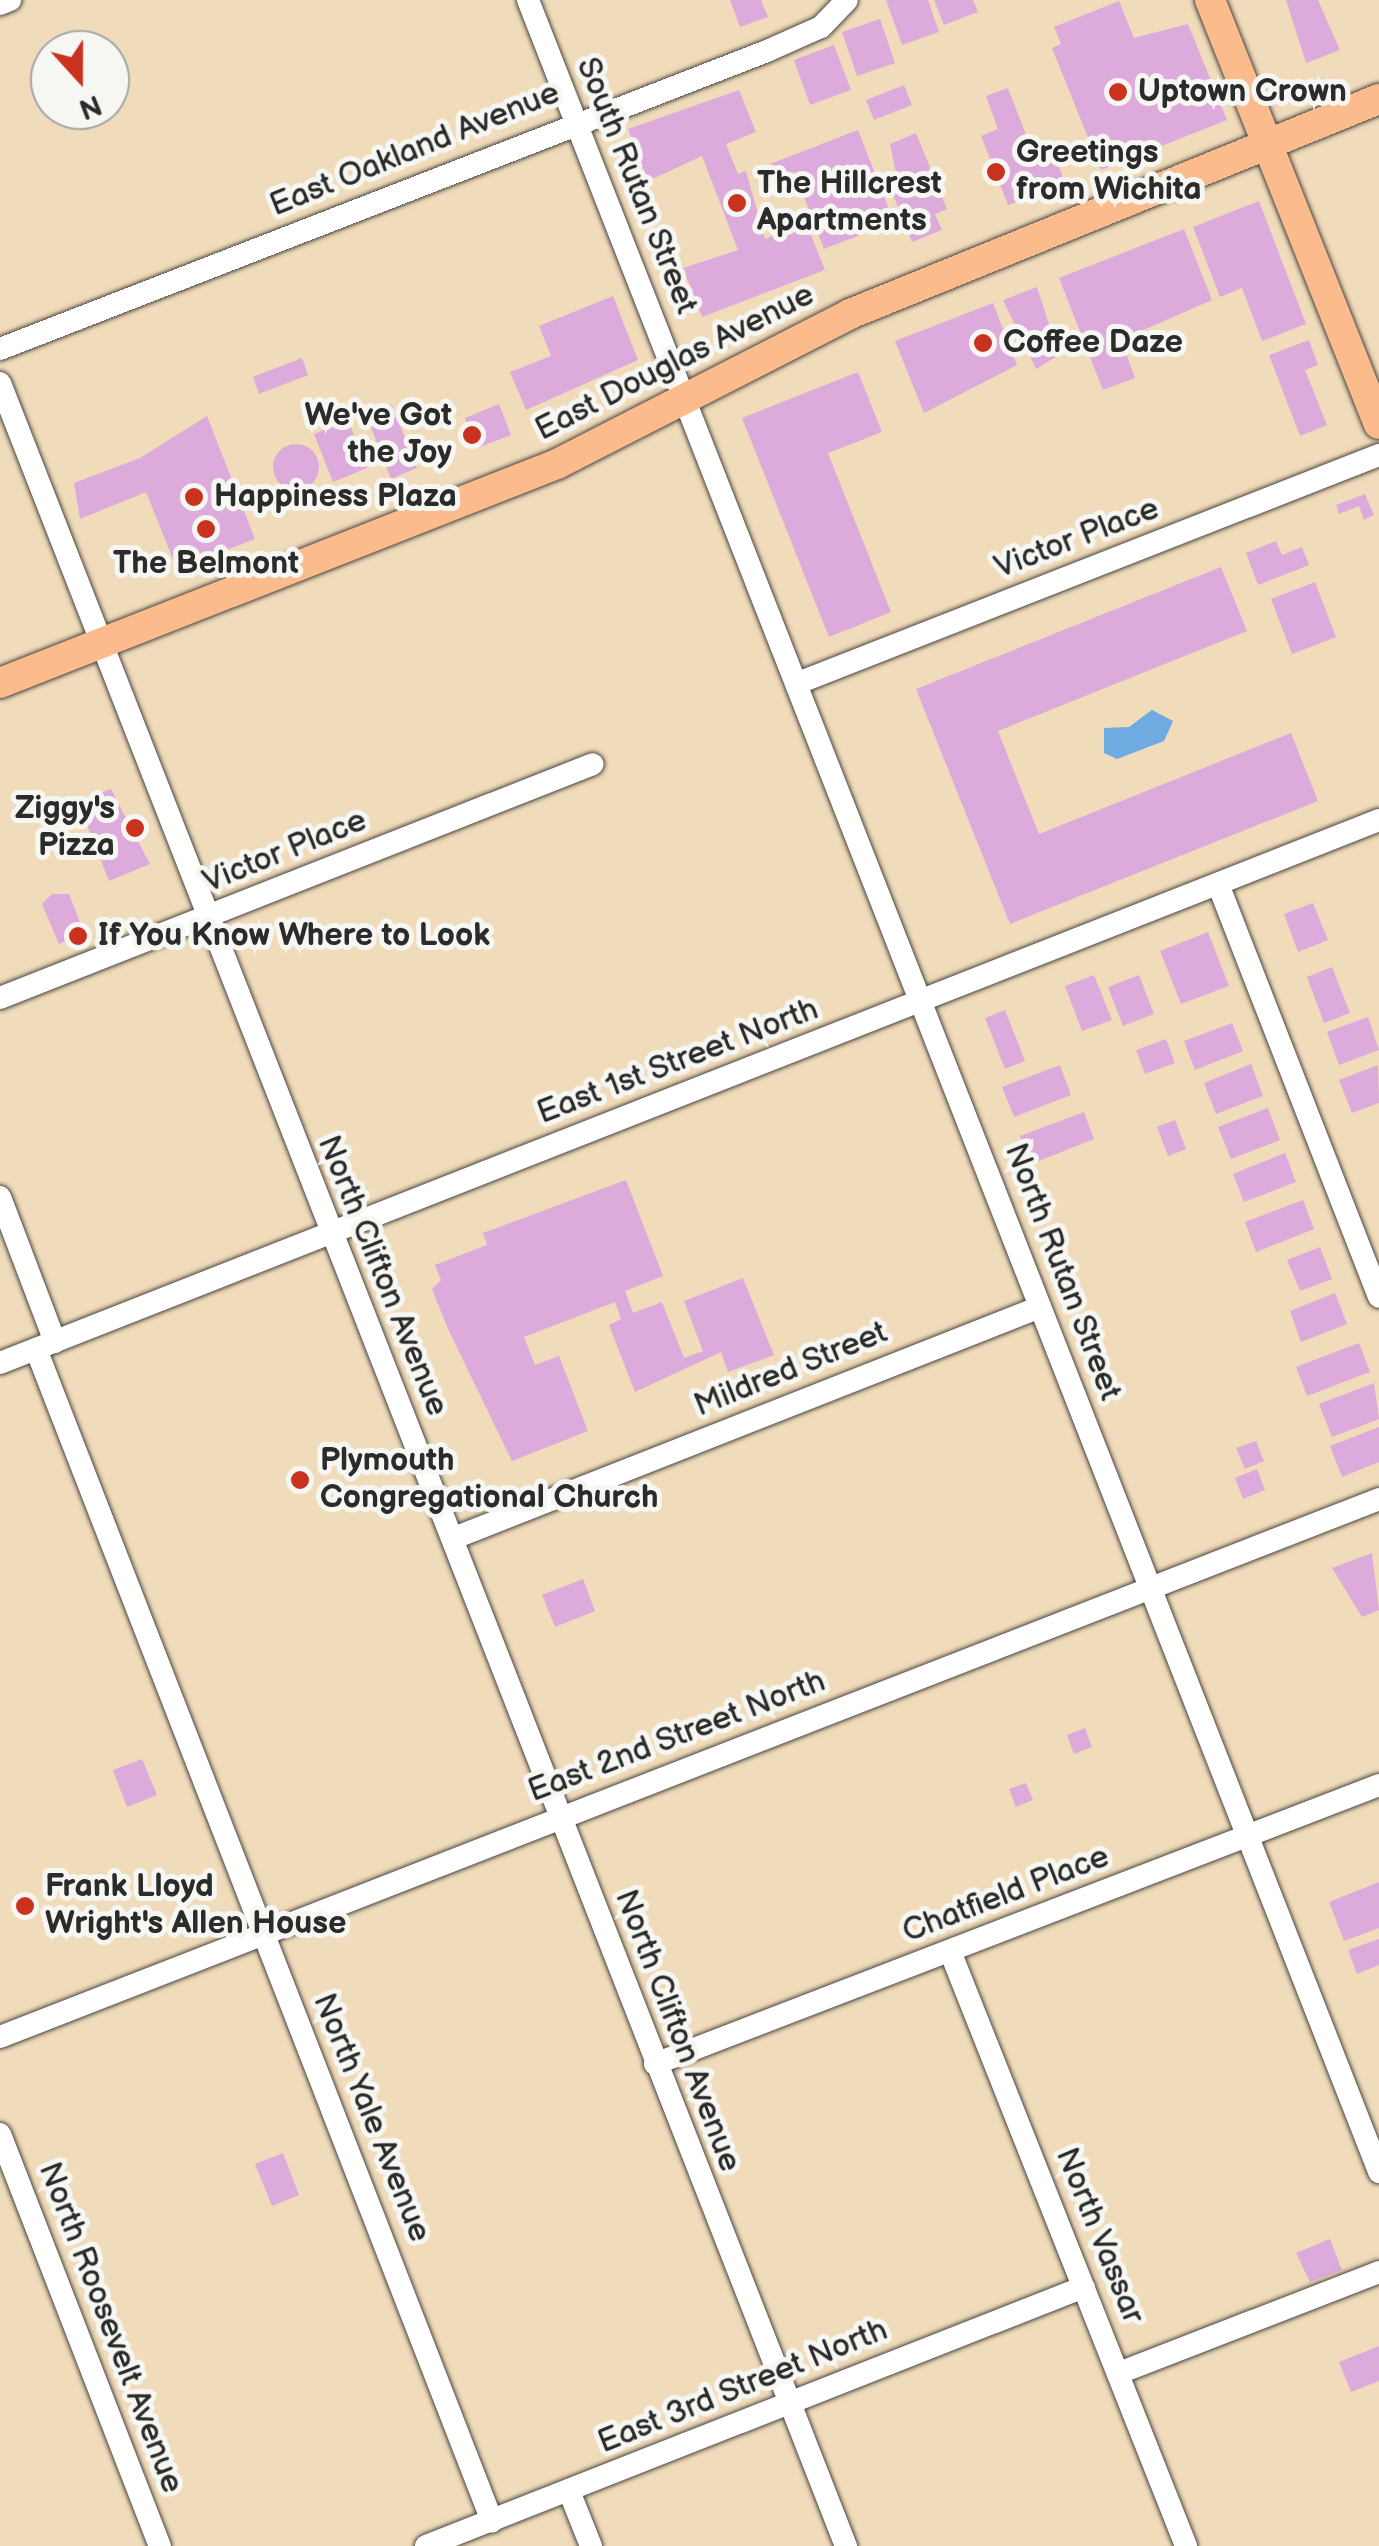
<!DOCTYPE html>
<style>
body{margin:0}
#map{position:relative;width:1379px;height:2546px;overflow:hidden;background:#f0dbba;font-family:"Balsamiq Sans",sans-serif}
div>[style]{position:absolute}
.water>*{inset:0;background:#6eabe0}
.building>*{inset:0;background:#ddabdb}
.round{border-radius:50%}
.roads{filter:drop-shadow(0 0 2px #494540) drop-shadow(0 0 2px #494540)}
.minor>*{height:22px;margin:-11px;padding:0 11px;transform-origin:11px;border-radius:11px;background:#fff}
.major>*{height:30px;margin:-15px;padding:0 15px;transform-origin:15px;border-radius:15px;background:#fbbb8d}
.dots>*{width:28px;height:28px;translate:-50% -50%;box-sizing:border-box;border:5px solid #f6f6f2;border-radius:50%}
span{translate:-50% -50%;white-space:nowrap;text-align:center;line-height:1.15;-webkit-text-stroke:10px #f6f6f2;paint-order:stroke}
.poi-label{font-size:32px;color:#2b2b2b;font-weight:700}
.left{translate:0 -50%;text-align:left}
.right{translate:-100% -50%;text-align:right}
.street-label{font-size:32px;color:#2b2b2b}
.north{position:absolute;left:30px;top:30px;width:100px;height:100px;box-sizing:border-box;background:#f6f6f2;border:2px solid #a5a5a2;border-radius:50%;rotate:159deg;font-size:28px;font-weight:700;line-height:40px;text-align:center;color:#2b2b2b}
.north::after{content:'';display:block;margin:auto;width:35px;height:45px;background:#c8321e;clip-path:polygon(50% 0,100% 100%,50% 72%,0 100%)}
</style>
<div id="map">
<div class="water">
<div style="clip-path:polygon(1152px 710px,1173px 721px,1164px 741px,1117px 759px,1104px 753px,1104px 728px,1129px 727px)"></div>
</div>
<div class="building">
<div style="clip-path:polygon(730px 0,761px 0,768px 17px,740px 27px)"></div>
<div style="clip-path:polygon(886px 0,928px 0,939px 32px,902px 45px)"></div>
<div style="clip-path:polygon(934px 0,973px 0,978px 12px,944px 25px)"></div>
<div style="clip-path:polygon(1286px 0,1318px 0,1340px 50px,1306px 63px)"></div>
<div style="clip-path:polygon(1119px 1px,1134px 38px,1188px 24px,1227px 120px,1101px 170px,1052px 48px,1061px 44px,1054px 27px)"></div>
<div style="clip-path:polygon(880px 19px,895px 63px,857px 76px,842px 32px)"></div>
<div style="clip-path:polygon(834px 45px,851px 90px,810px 105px,794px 60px)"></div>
<div style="clip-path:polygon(904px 85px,912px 105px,874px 120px,866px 100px)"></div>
<div style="clip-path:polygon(1008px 88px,1032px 150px,1050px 143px,1065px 183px,1008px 205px,981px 136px,998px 129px,986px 96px)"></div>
<div style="clip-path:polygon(739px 90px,756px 132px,726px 144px,738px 174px,746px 171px,765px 239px,806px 223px,825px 270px,702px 317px,683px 268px,738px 250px,702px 156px,648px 181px,628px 129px)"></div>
<div style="clip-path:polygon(858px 130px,894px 222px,824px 249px,794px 172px,774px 173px,770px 164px)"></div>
<div style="clip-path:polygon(916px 133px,947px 209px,935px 214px,942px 230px,912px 242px,888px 182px,897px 178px,890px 144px)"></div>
<div style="clip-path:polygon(1259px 201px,1306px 324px,1262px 341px,1242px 288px,1220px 297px,1193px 227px)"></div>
<div style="clip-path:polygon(1184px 229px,1212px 300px,1121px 340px,1135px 378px,1103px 390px,1059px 278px)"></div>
<div style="clip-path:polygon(1037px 287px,1059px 355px,1036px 369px,1003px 300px)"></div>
<div style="clip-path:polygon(613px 296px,638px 360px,526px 410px,510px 372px,551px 356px,539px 326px)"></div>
<div style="clip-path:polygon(993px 303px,1017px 365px,924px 413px,895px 341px)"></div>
<div style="clip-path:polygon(1309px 340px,1318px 365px,1305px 370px,1327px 425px,1300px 436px,1269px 355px)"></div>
<div style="clip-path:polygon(302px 358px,308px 375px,259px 394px,253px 377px)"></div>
<div style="clip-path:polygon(858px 372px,882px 432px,828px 453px,891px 612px,829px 637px,742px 418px)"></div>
<div style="clip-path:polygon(499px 404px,511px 435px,477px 448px,465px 418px)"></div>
<div style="clip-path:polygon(392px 405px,417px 468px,391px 479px,370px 425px,374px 411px)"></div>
<div style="clip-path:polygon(207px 416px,255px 539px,177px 569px,146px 492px,80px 519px,74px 483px,140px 458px)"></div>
<div style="clip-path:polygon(348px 420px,367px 468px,333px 482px,314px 434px)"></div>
<div class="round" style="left:273px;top:444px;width:46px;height:46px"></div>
<div style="clip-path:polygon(1365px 494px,1374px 515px,1364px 520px,1359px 506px,1339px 514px,1336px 505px)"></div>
<div style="clip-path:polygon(1276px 541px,1282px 555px,1302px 547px,1309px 565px,1258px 585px,1246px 553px)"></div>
<div style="clip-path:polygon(1221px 567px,1247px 631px,998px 731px,1039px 834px,1291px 733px,1318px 801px,1010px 924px,916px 689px)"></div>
<div style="clip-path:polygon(1315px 582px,1336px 637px,1292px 654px,1271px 599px)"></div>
<div style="clip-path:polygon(111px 789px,150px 864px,109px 881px,78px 802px)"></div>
<div style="clip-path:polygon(52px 894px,69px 894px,84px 933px,59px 944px,42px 904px)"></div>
<div style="clip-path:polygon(1313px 903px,1328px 940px,1298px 952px,1284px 914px)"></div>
<div style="clip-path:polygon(1208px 932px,1229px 986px,1181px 1004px,1160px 951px)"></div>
<div style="clip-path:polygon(1332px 967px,1350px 1013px,1324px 1023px,1307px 977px)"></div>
<div style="clip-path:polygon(1094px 975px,1112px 1020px,1082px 1031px,1065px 986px)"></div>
<div style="clip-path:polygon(1139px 975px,1154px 1014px,1123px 1026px,1108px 987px)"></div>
<div style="clip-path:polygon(1005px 1010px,1025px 1061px,1005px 1069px,985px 1018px)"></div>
<div style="clip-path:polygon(1368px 1017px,1379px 1050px,1339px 1065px,1327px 1032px)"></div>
<div style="clip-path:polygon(1232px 1023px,1243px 1051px,1195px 1070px,1184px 1041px)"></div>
<div style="clip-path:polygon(1166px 1039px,1175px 1063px,1145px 1074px,1136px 1050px)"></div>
<div style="clip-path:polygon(1251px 1064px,1263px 1096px,1216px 1114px,1204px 1083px)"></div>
<div style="clip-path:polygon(1060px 1065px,1071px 1095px,1014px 1117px,1002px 1087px)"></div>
<div style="clip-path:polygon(1378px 1065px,1379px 1103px,1352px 1113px,1339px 1080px)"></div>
<div style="clip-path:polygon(1268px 1108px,1280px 1140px,1231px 1159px,1218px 1127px)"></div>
<div style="clip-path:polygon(1084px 1112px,1094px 1139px,1031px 1164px,1020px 1136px)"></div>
<div style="clip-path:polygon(1175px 1120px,1186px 1149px,1168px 1156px,1157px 1127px)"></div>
<div style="clip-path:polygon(1285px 1153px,1296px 1182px,1244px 1202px,1233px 1174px)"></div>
<div style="clip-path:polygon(626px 1180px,663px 1276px,625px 1291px,633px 1313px,662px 1302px,684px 1358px,703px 1351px,684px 1301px,743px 1278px,774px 1355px,728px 1372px,721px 1352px,635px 1392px,609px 1325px,621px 1319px,615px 1302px,524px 1337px,535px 1365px,559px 1356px,588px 1431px,512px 1461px,448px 1329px,432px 1289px,441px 1280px,435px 1265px,487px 1245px,483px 1233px)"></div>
<div style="clip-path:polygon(1303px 1200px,1314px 1229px,1256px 1252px,1245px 1222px)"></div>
<div style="clip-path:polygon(1320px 1247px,1332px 1279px,1300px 1291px,1287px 1260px)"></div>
<div style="clip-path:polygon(1335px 1293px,1347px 1324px,1301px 1342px,1290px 1311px)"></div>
<div style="clip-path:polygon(1359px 1343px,1370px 1372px,1307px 1396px,1296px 1367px)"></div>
<div style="clip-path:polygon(1374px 1383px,1379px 1419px,1332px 1437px,1319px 1404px)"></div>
<div style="clip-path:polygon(1379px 1427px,1379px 1462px,1342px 1477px,1330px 1446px)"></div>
<div style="clip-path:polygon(1256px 1441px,1264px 1461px,1245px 1469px,1236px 1448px)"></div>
<div style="clip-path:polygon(1257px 1469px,1265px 1490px,1243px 1499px,1235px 1478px)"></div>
<div style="clip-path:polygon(1372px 1553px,1379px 1610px,1362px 1617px,1332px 1568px)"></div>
<div style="clip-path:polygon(583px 1579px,595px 1611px,555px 1627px,542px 1595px)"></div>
<div style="clip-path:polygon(1085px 1728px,1092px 1747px,1074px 1754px,1067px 1735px)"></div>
<div style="clip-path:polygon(142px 1759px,157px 1795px,127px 1807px,113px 1770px)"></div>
<div style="clip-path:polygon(1026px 1783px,1033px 1800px,1016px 1807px,1009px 1789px)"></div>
<div style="clip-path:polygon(1379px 1882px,1379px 1928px,1344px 1941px,1329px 1902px)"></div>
<div style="clip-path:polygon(1379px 1939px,1379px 1965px,1357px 1974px,1348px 1950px)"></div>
<div style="clip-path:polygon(283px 2153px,299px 2195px,272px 2206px,255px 2164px)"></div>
<div style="clip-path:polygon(1330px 2239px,1342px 2270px,1310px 2282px,1296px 2253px)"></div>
<div style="clip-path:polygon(1379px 2346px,1379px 2381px,1351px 2392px,1339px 2362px)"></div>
</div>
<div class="roads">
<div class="minor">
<div style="left:528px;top:0;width:2333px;rotate:68.6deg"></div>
<div style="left:0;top:4px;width:11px;rotate:-22deg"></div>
<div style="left:0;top:349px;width:823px;rotate:-21.23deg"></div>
<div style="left:767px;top:51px;width:59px;rotate:-24deg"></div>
<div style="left:821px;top:27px;width:37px;rotate:-46deg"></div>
<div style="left:0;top:383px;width:2323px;rotate:68.64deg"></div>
<div style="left:798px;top:683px;width:624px;rotate:-21.43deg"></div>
<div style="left:1218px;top:884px;width:443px;rotate:68.7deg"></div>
<div style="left:0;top:998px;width:637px;rotate:-21.53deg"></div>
<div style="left:0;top:1197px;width:155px;rotate:69.2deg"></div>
<div style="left:36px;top:1349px;width:1258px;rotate:68.74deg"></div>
<div style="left:0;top:1363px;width:1482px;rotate:-21.49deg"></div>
<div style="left:454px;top:1538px;width:630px;rotate:-21.51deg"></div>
<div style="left:950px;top:1951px;width:640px;rotate:68.36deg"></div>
<div style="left:0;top:2037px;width:1480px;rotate:-21.31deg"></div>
<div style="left:655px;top:2064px;width:776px;rotate:-21.07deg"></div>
<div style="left:0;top:2134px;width:442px;rotate:68.8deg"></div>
<div style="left:1119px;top:2373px;width:279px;rotate:-21.2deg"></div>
<div style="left:569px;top:2491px;width:59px;rotate:68.2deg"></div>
<div style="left:426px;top:2546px;width:707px;rotate:-21.49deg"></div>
</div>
<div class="major">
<div style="left:1210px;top:0;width:456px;rotate:68.3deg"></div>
<div style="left:0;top:683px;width:599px;rotate:-21.46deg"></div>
<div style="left:557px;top:464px;width:329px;rotate:-27.1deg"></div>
<div style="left:850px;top:314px;width:571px;rotate:-22.12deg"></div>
</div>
</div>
<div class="dots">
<div style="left:1118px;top:92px;background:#c8321e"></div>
<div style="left:996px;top:172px;background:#c8321e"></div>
<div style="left:737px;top:203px;background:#c8321e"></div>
<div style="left:983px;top:343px;background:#c8321e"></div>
<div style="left:472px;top:435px;background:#c8321e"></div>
<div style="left:194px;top:497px;background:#c8321e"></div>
<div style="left:206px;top:529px;background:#c8321e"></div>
<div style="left:135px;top:828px;background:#c8321e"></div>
<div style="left:78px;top:936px;background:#c8321e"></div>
<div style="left:300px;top:1480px;background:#c8321e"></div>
<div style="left:25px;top:1906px;background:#c8321e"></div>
</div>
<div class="poi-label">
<span class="left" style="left:1138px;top:92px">Uptown Crown</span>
<span class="left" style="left:1016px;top:172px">Greetings<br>from Wichita</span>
<span class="left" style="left:757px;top:203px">The Hillcrest<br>Apartments</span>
<span class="left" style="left:1003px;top:343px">Coffee Daze</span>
<span class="right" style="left:452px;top:435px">We've Got<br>the Joy</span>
<span class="left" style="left:214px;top:497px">Happiness Plaza</span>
<span style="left:206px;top:564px">The Belmont</span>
<span class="right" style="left:115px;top:828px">Ziggy's<br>Pizza</span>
<span class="left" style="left:98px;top:936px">If You Know Where to Look</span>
<span class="left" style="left:320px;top:1480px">Plymouth<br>Congregational Church</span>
<span class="left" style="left:45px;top:1906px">Frank Lloyd<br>Wright's Allen House</span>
</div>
<div class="street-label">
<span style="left:415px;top:150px;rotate:-22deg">East Oakland Avenue</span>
<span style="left:636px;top:186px;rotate:68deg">South Rutan Street</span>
<span style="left:675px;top:363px;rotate:-27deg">East Douglas Avenue</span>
<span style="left:1077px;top:539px;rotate:-21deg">Victor Place</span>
<span style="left:285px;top:852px;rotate:-22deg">Victor Place</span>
<span style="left:678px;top:1062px;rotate:-21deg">East 1st Street North</span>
<span style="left:1062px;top:1272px;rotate:69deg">North Rutan Street</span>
<span style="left:382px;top:1276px;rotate:68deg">North Clifton Avenue</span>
<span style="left:791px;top:1370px;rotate:-22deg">Mildred Street</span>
<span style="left:677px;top:1737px;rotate:-21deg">East 2nd Street North</span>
<span style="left:1006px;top:1895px;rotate:-21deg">Chatfield Place</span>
<span style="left:677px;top:2031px;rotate:69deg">North Clifton Avenue</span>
<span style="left:371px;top:2118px;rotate:68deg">North Yale Avenue</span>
<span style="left:1099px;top:2236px;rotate:68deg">North Vassar</span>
<span style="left:110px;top:2328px;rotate:69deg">North Roosevelt Avenue</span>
<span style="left:743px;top:2387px;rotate:-22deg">East 3rd Street North</span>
</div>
<div class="north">N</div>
</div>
